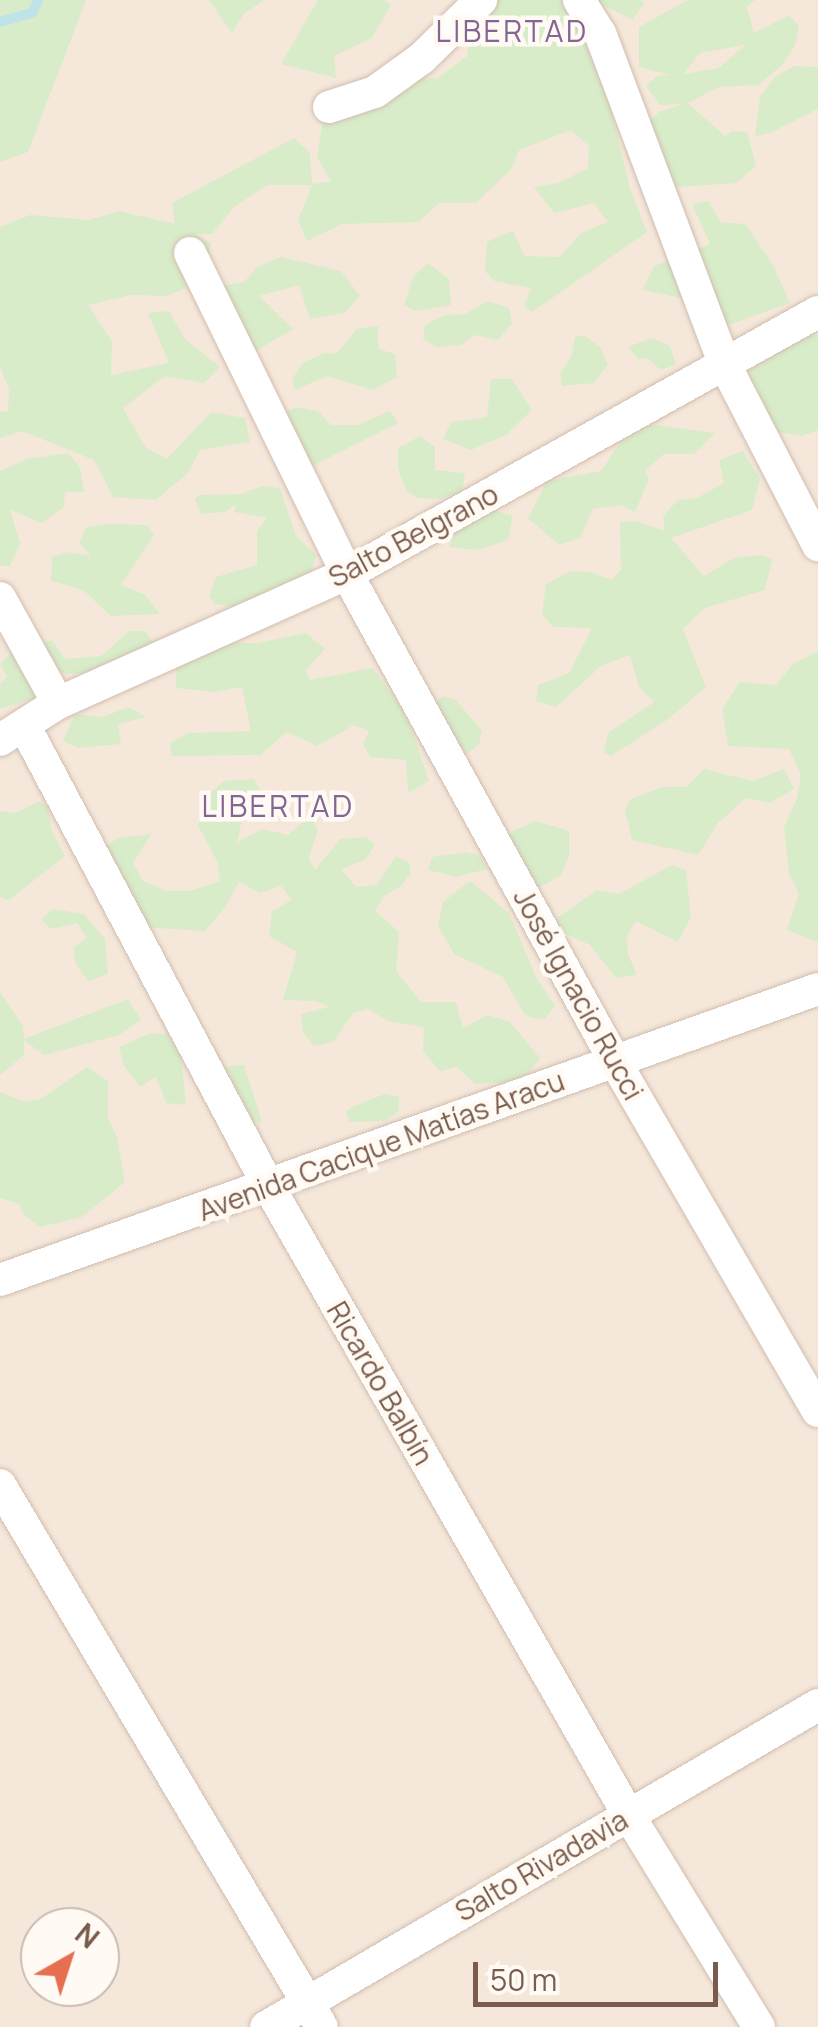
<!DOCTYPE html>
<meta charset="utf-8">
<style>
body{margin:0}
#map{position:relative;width:818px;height:2027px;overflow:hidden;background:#fdf6ec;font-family:Manrope,sans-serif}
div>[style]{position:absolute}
.residential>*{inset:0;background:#f5e8da}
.green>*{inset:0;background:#d8ecc9}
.stream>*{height:10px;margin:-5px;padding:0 5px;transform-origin:5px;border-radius:5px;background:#bfe3e8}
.roads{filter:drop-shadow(0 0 2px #d1beb0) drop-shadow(0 0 2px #d1beb0)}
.minor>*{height:32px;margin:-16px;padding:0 16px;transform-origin:16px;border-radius:16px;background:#fff}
span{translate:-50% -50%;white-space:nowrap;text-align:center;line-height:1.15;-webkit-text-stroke:9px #fffaf3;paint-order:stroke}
.street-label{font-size:28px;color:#7a5c4d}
.neighbourhood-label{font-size:30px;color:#846695;letter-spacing:2.5px}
.north{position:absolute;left:20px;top:1907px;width:100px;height:100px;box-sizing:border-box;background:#fffaf3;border:2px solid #cabbb1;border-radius:50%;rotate:39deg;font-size:28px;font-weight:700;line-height:40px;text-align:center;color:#7a5c4d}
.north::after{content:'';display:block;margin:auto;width:35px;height:45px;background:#e76f51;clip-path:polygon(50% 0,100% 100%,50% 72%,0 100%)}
.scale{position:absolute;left:473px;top:1962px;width:245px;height:45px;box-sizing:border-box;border:5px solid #7a5c4d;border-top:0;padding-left:12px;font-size:30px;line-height:35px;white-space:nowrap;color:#7a5c4d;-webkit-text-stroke:8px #fffaf3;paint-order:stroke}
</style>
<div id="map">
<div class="residential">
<div style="clip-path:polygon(evenodd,0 0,818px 0,818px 2027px,0 2027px,0 0,40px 1927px,100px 1927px,100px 1987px,40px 1987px,40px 1927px)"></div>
</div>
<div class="green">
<div style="clip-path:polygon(0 0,86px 0,28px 152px,0 162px)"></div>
<div style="clip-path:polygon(209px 0,264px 0,244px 14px,232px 33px)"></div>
<div style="clip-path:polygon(318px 0,385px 0,391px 5px,372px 38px,334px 56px,336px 78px,281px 64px)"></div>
<div style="clip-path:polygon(484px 0,567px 0,630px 66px,612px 113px,630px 188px,647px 232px,532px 312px,524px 307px,531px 288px,494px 281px,485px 271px,487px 242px,513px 231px,525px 256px,560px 257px,581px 233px,608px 222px,594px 203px,554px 213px,534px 187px,559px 183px,588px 168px,589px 146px,571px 130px,519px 150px,512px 168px,476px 203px,439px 203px,419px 222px,342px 224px,307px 241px,298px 220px,312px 185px,268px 185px,234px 207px,212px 234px,194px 234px,211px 243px,204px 280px,167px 296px,131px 295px,88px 305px,112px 341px,111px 375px,169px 363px,148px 313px,169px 311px,185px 339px,220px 367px,204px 383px,165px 376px,123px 408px,146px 448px,167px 459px,211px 412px,245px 418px,250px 442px,200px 450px,188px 473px,156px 500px,113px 497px,94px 460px,22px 431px,0 438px,0 412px,8px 411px,9px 389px,0 367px,0 227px,30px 215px,89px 220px,119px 211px,175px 224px,172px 203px,294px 138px,310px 153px,312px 184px,331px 181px,317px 157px,323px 118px,403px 93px,420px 79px,438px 78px,467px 56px,472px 24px)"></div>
<div style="clip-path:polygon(592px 0,641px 0,644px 3px,633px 20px)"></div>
<div style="clip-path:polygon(evenodd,688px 0,755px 0,747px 7px,754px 33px,789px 15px,799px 26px,795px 46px,783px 64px,758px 85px,719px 87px,688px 103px,725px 136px,732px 131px,747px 132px,756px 166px,736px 183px,664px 188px,637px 131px,659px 112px,683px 104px,660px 105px,646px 86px,657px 76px,669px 75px,639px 67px,639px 27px,688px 0,745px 45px,719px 68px,684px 74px,700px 53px,745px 45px)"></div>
<div style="clip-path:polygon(794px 66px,818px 67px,818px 109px,770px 133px,755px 136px,760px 96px,775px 77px)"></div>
<div style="clip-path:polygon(708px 201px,721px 222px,745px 224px,772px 263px,790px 303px,712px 331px,696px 301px,642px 290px,654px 266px,710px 244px,692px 204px)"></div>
<div style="clip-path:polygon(281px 257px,341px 271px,360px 296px,345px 313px,310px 319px,299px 285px,259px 296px,293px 329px,249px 355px,208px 288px,244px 282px,257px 267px)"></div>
<div style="clip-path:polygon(428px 263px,449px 279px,451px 305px,415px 311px,404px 305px,413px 277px)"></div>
<div style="clip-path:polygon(488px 301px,509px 308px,512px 324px,498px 340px,474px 335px,461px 345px,436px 347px,423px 339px,425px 325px,445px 315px,465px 314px)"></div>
<div style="clip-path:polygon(378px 326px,378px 349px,395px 354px,397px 377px,373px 390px,327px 376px,295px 390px,292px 379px,303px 363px,324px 353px,336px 354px,357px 329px)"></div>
<div style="clip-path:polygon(584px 335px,600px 347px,608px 364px,594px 383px,562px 386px,560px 374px,571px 357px,575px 337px)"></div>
<div style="clip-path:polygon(818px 335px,818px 430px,802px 436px,776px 432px,756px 411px,748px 366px,788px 337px)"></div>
<div style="clip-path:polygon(651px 338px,670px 346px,676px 365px,661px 370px,647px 358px,638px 359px,628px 347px)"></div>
<div style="clip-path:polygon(491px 379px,512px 379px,532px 410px,506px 435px,471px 450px,443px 439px,451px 422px,487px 417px)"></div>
<div style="clip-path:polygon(296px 407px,318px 411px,331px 425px,357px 425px,390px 411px,398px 423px,302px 471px,271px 419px)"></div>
<div style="clip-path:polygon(649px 424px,715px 433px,694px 454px,664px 454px,645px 471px,649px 479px,635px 512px,620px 505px,593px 509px,580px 538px,559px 545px,528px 518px,547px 481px,601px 471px,621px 441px)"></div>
<div style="clip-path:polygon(420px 436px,435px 447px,435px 470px,465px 473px,462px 492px,439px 499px,417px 498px,406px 490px,398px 468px,398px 448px)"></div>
<div style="clip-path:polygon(743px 451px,760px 479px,752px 510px,671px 538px,704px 576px,734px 558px,761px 555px,772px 559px,765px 590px,705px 608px,683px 629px,706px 687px,667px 720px,611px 756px,604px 752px,608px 733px,654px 702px,639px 687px,630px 655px,601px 666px,556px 707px,536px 701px,538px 685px,569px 673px,592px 628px,553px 627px,542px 614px,546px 584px,571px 571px,591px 572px,611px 580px,621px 570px,620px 522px,637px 521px,665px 531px,663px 516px,678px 500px,697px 498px,724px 483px,719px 460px)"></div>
<div style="clip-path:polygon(68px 453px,80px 467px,84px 492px,65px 492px,64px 507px,42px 523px,10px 510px,20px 543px,10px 566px,0 566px,0 471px,27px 459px)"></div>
<div style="clip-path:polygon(263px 486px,280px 488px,296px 536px,316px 555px,309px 581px,250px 609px,215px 604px,209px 596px,216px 577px,257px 565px,257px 531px,267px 518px,234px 512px,236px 504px,225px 512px,201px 514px,195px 500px,199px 495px,240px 494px)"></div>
<div style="clip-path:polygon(492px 510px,513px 516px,508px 540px,478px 550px,450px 547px,451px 531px)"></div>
<div style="clip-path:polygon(111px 524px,147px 525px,154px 535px,121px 585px,145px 595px,160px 614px,111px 616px,83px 590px,51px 581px,52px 556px,69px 552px,91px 556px,79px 542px,87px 527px)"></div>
<div style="clip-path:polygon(129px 631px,145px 631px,157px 649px,92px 672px,66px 674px,36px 659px,36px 645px,52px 640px,65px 659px,101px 656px)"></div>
<div style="clip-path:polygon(306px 633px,325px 649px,306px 670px,310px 680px,373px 668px,406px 714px,429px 781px,408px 793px,406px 760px,370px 757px,363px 744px,369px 731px,354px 725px,317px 746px,287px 732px,260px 755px,172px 756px,170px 743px,189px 733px,251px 731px,242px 687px,215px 692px,176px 688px,176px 654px,205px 643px,257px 643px)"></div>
<div style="clip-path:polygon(15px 648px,41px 696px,0 709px,0 684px,7px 677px,0 664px)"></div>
<div style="clip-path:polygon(818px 651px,818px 942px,787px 930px,799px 894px,789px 874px,784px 827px,797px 798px,801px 775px,789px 749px,728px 746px,722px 709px,740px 682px,776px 685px,793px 664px)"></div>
<div style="clip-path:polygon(443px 696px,456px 700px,482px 731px,479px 744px,467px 754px,427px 709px)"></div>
<div style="clip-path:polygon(128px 707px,146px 717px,118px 724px,121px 744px,78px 748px,63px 741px,75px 714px,103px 717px)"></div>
<div style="clip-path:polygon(704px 769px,752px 781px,784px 769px,794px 789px,769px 803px,746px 798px,718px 823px,698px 855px,632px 840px,625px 810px,631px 799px,662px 787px,687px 787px)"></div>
<div style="clip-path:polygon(254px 779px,264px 798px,242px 820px,237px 842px,263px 829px,288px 835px,310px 816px,318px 829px,309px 858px,315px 870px,340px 839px,366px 837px,375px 845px,366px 859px,341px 869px,356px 887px,377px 885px,396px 856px,409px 863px,411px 873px,401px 886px,384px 896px,375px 911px,399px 932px,396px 971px,421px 1002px,456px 1002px,463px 1028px,487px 1015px,509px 1021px,540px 1058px,528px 1074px,508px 1082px,475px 1084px,457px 1067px,440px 1071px,423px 1051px,424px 1027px,388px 1021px,368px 1009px,353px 1013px,333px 1042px,314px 1046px,303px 1033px,301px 1014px,329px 1007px,316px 1001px,283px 1000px,297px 952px,269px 936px,272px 911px,292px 900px,281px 886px,260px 893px,239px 882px,224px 909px,205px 931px,140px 927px,128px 917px,129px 888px,103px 848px,118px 838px,151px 834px,133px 863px,143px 881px,166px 891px,189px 891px,220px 881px,217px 861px,198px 826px,204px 798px,224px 781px)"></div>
<div style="clip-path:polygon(39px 801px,48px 807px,51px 829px,65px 856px,9px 900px,0 897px,0 811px,16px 813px)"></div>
<div style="clip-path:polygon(536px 821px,569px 831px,569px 856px,560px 876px,540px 887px,506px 883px,491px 852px,513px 831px)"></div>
<div style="clip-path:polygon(466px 852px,480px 856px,487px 869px,456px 877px,428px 870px,432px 857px)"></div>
<div style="clip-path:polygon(672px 865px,686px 870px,691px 917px,678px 942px,636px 921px,627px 936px,628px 954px,637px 975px,616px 978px,590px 945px,565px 934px,554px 920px,597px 890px,619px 894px)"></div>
<div style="clip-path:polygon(470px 881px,509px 913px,536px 977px,555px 1006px,545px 1019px,531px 1018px,523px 1012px,503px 977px,454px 954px,438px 926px,443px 902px)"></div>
<div style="clip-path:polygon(53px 909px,84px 914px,105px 939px,108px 974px,88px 981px,76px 964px,73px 948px,87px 938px,77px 923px,51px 929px,41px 919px)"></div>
<div style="clip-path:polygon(0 992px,23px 1026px,24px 1039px,128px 999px,141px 1019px,119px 1035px,44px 1055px,24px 1040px,24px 1055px,0 1075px)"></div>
<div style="clip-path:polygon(151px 1033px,167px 1034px,181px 1055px,186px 1105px,166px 1103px,156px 1077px,140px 1087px,124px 1066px,119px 1047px)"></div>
<div style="clip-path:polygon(244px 1065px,261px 1118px,261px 1123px,249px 1120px,222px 1067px)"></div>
<div style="clip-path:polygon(87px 1067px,108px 1081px,108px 1118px,117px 1137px,125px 1182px,82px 1217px,40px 1227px,24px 1215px,19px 1204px,0 1198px,0 1092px,25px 1102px,41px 1099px)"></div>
<div style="clip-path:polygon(385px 1094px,399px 1097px,399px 1111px,385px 1121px,349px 1122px,346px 1112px,352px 1107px)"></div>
</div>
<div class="stream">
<div style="left:0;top:22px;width:33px;rotate:-16deg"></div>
<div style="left:32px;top:13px;width:14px;rotate:-65deg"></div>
</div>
<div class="roads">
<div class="minor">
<div style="left:579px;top:0;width:39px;rotate:58deg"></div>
<div style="left:600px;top:33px;width:355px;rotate:69.4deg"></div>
<div style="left:725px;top:365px;width:203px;rotate:62.7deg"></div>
<div style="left:329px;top:107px;width:48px;rotate:-18.1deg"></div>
<div style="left:375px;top:92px;width:58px;rotate:-35.9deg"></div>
<div style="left:422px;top:58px;width:83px;rotate:-44.5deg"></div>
<div style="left:190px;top:253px;width:357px;rotate:63.9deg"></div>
<div style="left:347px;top:574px;width:552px;rotate:61.21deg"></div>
<div style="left:613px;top:1058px;width:408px;rotate:59.9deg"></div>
<div style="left:0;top:598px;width:120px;rotate:61.1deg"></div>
<div style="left:25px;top:727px;width:521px;rotate:62.06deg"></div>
<div style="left:269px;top:1187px;width:723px;rotate:60.21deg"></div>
<div style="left:628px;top:1814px;width:250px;rotate:58.4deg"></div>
<div style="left:0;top:740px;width:69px;rotate:-32.5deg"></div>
<div style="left:58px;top:703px;width:316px;rotate:-24.1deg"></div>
<div style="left:347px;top:574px;width:539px;rotate:-29.09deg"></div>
<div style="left:0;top:1280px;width:868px;rotate:-19.58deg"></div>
<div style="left:0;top:1485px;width:630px;rotate:59.29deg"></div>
<div style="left:266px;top:2027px;width:639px;rotate:-30.26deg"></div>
</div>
</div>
<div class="street-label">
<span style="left:413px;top:535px;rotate:-28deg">Salto Belgrano</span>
<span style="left:579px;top:994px;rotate:61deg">José Ignacio Rucci</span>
<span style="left:381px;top:1145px;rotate:-20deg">Avenida Cacique Matías Aracu</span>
<span style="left:381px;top:1383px;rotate:60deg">Ricardo Balbín</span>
<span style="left:541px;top:1865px;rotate:-30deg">Salto Rivadavia</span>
</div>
<div class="neighbourhood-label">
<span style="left:512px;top:31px">LIBERTAD</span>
<span style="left:278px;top:806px">LIBERTAD</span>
</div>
<div class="north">N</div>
<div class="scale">50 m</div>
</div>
